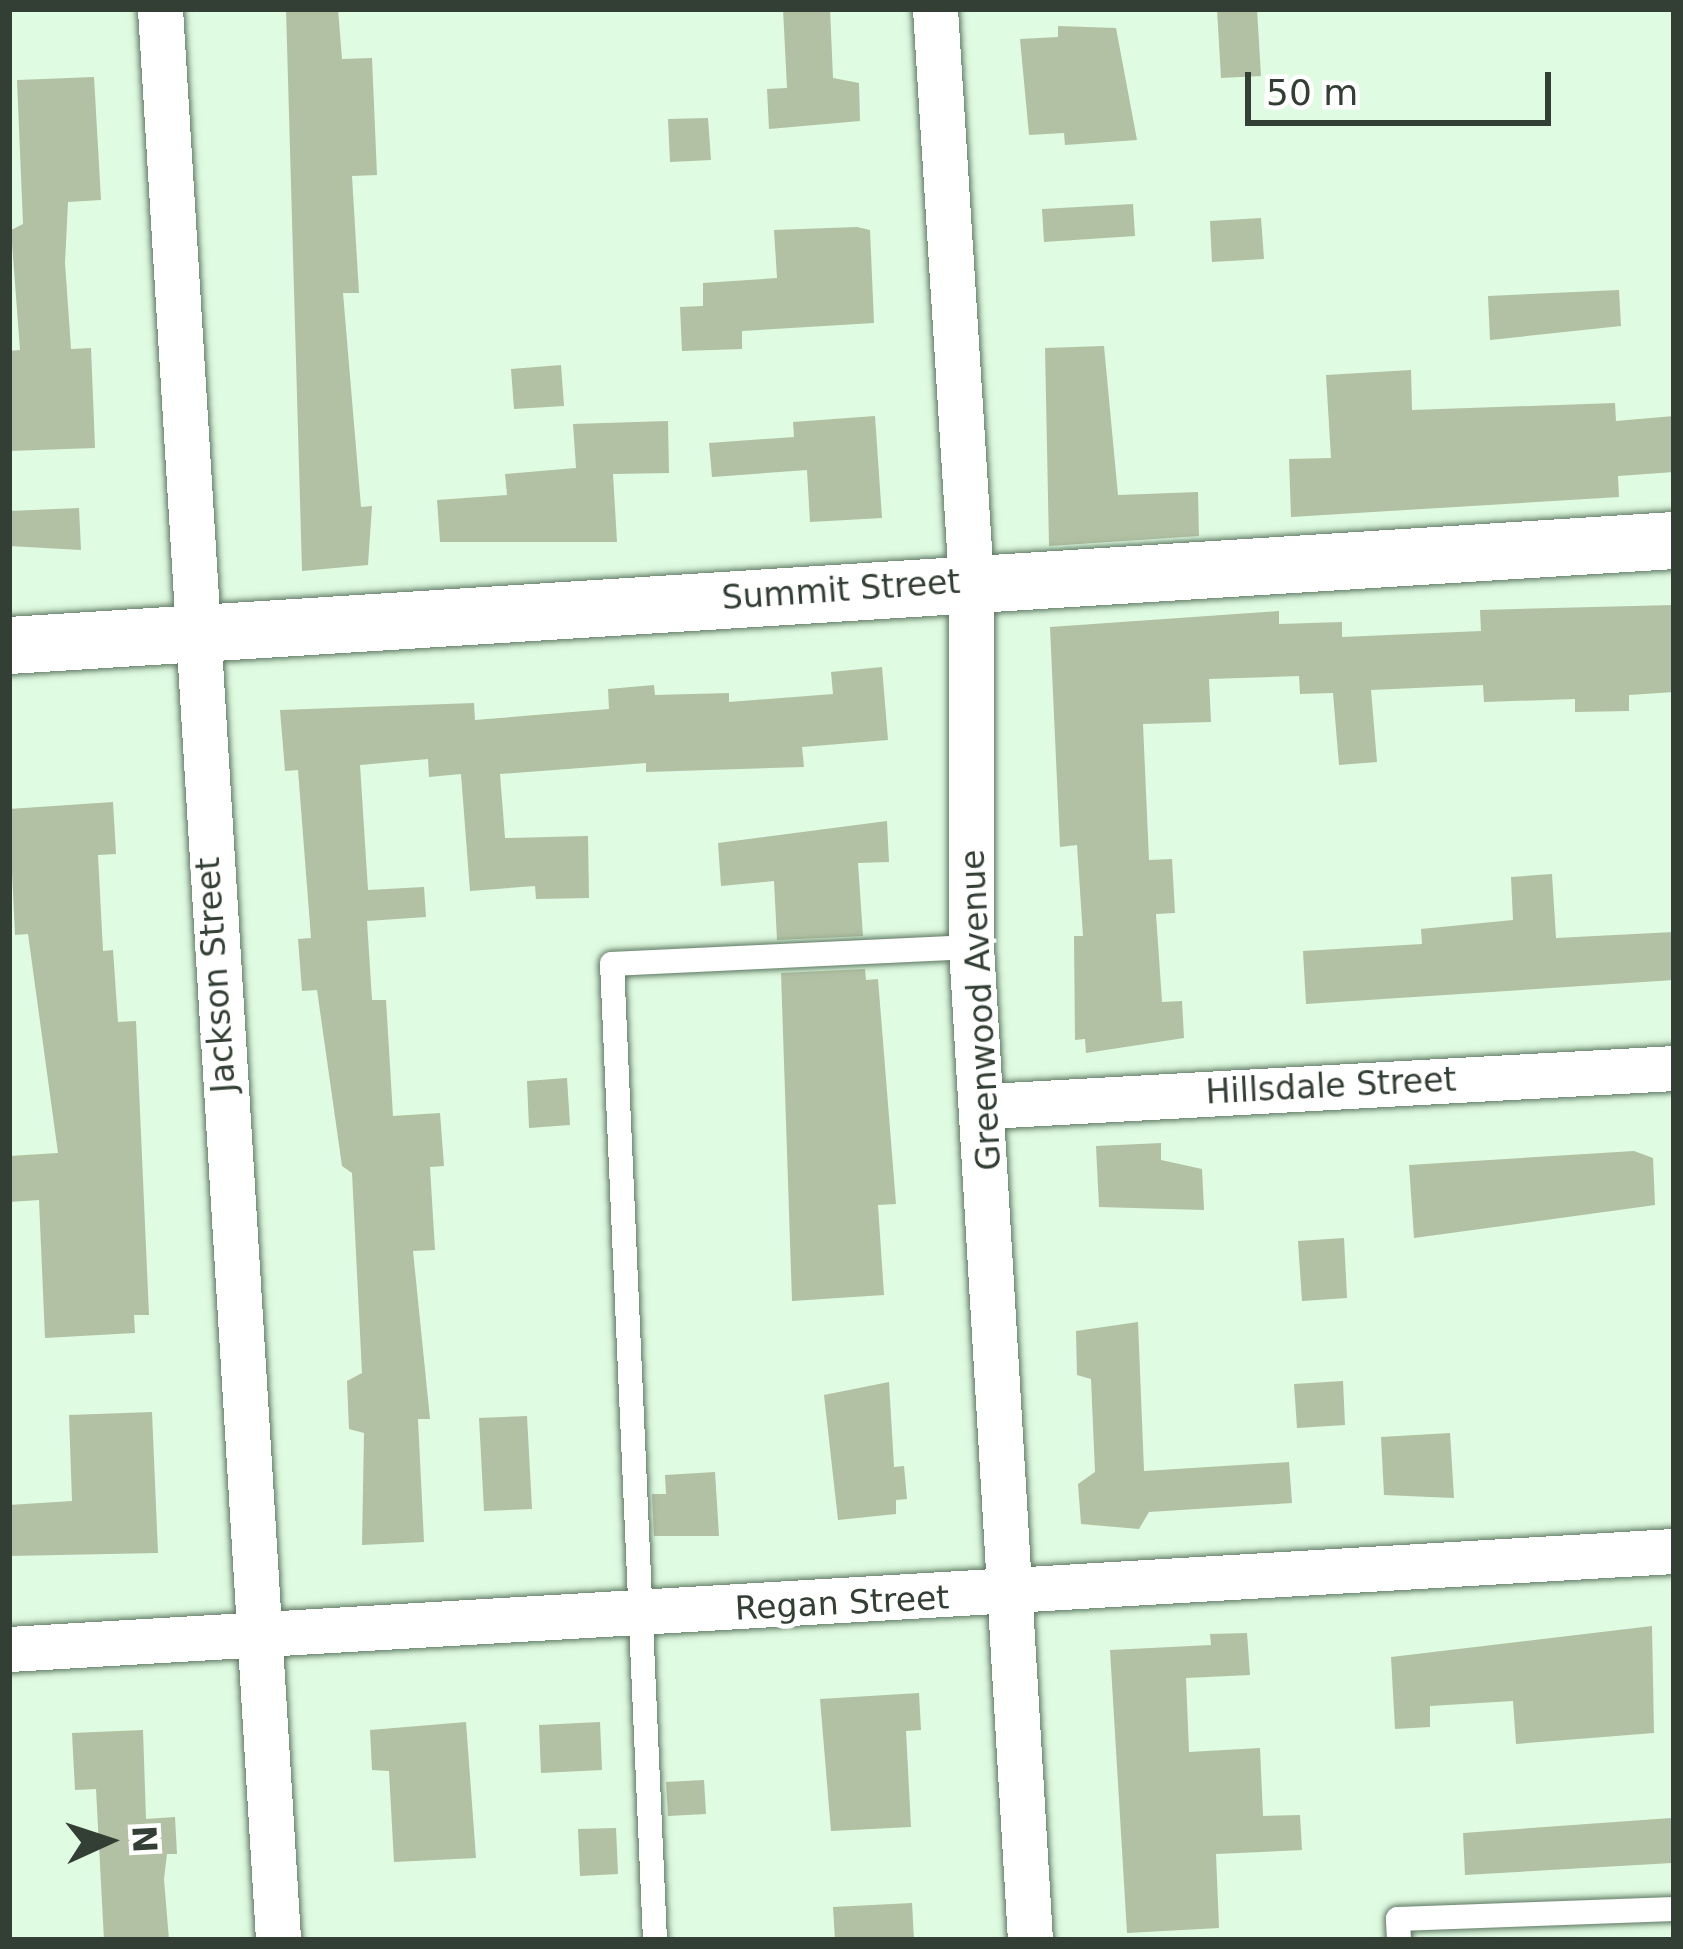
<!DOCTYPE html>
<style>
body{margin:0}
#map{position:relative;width:1683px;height:1949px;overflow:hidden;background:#dffbe1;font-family:"DejaVu Sans",sans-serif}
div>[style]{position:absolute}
.building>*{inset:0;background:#b2c1a3}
.roads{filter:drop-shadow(0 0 3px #5e7761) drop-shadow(0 0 3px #5e7761)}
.service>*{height:24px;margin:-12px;padding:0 12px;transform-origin:12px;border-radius:12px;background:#fff}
.minor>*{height:45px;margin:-22.5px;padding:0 22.5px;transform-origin:22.5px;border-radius:22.5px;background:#fff}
.tertiary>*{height:57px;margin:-28.5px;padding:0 28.5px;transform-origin:28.5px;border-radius:28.5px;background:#fff}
span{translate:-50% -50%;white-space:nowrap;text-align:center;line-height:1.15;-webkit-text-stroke:10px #fff;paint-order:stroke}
.street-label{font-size:33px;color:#333e34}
.frame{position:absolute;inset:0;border:12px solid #333e34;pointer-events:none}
.north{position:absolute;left:48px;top:1781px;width:120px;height:120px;-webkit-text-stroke:9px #fff;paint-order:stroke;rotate:87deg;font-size:33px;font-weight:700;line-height:48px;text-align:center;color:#333e34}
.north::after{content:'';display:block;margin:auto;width:42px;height:54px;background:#333e34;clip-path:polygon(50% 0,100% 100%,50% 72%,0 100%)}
.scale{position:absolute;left:1245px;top:72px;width:306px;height:54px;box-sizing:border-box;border:6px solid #333e34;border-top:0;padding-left:15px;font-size:36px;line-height:42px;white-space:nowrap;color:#333e34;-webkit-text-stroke:9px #fff;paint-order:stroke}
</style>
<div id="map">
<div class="building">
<div style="clip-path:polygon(286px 9px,338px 9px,342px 59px,372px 58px,377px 175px,352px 176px,359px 293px,343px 293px,361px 507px,372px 506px,368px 565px,302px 571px)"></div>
<div style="clip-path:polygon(783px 9px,830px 9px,833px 78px,859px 83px,860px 121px,769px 129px,767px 89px,787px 88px)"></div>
<div style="clip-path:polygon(1217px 9px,1257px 9px,1261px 76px,1221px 78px)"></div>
<div style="clip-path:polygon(1058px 26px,1116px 28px,1137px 140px,1065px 145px,1064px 133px,1029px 135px,1020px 39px,1058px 37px)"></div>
<div style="clip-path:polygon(94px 77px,101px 200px,68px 202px,65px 263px,71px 349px,91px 348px,95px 448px,9px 451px,9px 351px,20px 350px,11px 230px,23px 224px,17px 80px)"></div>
<div style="clip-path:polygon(708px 118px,711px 160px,670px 162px,668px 119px)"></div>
<div style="clip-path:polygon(1133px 204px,1135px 236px,1044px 242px,1042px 209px)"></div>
<div style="clip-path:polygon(1261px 218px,1264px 259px,1212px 262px,1210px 221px)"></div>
<div style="clip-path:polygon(857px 227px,870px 230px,874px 323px,742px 331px,742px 349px,682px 351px,680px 307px,703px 306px,703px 283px,777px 278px,774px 230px)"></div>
<div style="clip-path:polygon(1619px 290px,1621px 326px,1490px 340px,1488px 296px)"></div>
<div style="clip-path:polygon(1104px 346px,1118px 495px,1198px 492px,1199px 536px,1049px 546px,1045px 348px)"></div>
<div style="clip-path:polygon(561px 365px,564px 406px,514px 409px,511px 369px)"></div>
<div style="clip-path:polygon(1411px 370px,1412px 410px,1615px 403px,1616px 421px,1674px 416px,1674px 472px,1618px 476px,1619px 497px,1291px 517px,1289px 459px,1331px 458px,1326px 375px)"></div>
<div style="clip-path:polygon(875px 416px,882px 518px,810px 522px,807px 470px,712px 477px,709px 443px,794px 437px,793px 422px)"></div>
<div style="clip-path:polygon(668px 421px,669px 473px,613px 474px,617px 542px,440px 542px,437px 500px,507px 495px,505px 474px,576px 468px,573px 424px)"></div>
<div style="clip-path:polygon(79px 508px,81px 550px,9px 546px,9px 511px)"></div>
<div style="clip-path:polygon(1674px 605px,1674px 692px,1629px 695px,1629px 711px,1575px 712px,1575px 699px,1484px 702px,1483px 685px,1371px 690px,1377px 762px,1339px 765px,1333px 693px,1300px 694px,1299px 676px,1209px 679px,1211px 722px,1143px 724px,1149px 860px,1172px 859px,1175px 913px,1156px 914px,1162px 1002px,1182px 1001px,1184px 1038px,1086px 1053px,1085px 1039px,1075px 1040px,1074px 936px,1083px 936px,1077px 845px,1060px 847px,1050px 627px,1279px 611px,1279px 624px,1342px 622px,1342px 637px,1481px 631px,1480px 610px)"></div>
<div style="clip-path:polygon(882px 667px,888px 740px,802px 747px,804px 767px,646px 772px,646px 763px,500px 774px,505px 838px,588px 836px,589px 898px,536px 899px,535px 886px,470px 891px,461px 774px,429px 777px,428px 759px,360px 765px,368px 890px,424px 887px,426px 917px,367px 921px,372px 1000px,386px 1000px,393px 1116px,440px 1113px,444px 1166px,430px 1167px,435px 1250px,413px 1251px,430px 1419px,418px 1419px,424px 1542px,362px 1545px,364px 1433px,349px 1429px,347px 1381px,362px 1373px,352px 1173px,342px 1166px,317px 990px,302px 991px,298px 939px,311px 938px,298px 770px,285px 771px,280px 710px,474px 703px,475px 720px,609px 709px,608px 689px,654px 685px,655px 695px,729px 693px,729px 702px,833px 694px,831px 672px)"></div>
<div style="clip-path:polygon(113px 802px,116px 854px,98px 855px,103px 951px,113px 950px,118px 1022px,136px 1021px,149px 1315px,134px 1315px,135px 1333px,45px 1338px,39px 1200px,9px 1202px,9px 1156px,58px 1153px,28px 934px,15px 935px,9px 809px)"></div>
<div style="clip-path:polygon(887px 821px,889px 862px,858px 863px,863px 936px,777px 940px,774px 881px,721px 886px,718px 843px)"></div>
<div style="clip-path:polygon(1552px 874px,1556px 938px,1674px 932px,1674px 980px,1306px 1004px,1303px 951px,1422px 944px,1421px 929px,1513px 920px,1511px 877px)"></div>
<div style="clip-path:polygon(865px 969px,866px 980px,878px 979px,896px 1204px,878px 1205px,884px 1295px,792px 1301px,781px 973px)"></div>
<div style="clip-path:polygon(567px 1078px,570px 1125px,529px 1128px,527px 1081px)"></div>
<div style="clip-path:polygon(1161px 1143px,1161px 1160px,1202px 1169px,1204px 1210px,1099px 1207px,1096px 1146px)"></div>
<div style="clip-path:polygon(1634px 1151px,1653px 1158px,1655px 1205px,1414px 1238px,1409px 1165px)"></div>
<div style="clip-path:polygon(1344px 1238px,1347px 1298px,1302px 1301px,1298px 1241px)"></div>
<div style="clip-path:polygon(1138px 1322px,1144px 1471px,1289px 1462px,1292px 1503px,1149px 1512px,1139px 1529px,1081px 1524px,1078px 1484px,1095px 1472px,1091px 1379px,1077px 1375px,1076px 1331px)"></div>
<div style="clip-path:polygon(1343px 1381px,1345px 1425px,1297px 1428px,1294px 1384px)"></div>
<div style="clip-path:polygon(889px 1382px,894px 1467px,904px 1466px,907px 1499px,896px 1500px,896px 1514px,838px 1520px,824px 1395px)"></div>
<div style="clip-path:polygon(152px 1412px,158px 1553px,9px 1556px,9px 1505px,72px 1501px,69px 1415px)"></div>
<div style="clip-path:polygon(527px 1416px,532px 1509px,484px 1511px,479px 1418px)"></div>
<div style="clip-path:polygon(1450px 1433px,1454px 1498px,1384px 1495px,1381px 1437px)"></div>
<div style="clip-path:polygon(715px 1472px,719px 1536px,654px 1536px,652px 1494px,666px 1494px,665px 1475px)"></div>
<div style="clip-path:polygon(1652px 1626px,1654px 1733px,1516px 1744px,1513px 1701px,1430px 1706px,1430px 1727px,1395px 1729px,1391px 1657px)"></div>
<div style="clip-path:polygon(1247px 1633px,1250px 1675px,1186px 1678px,1189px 1752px,1260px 1748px,1263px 1816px,1300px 1815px,1302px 1850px,1216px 1854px,1219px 1928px,1127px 1933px,1110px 1650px,1211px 1645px,1210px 1634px)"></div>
<div style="clip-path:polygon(919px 1693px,921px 1730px,906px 1731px,911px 1827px,831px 1831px,820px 1699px)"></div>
<div style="clip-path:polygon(466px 1722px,476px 1858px,394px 1862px,389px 1771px,372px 1770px,370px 1730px)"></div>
<div style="clip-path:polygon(600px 1722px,602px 1770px,541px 1773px,539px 1725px)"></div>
<div style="clip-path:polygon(143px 1730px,146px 1819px,175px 1817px,177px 1854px,167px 1854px,164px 1879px,169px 1940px,104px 1940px,96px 1789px,75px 1790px,72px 1733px)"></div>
<div style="clip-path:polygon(704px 1780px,706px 1814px,668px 1816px,666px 1782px)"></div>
<div style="clip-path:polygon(1671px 1818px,1672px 1863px,1465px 1875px,1463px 1833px)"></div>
<div style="clip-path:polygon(616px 1828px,618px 1874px,580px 1876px,578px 1829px)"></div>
<div style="clip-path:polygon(912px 1903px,914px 1940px,835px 1940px,833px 1907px)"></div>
</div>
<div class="roads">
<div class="service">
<div style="left:655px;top:1940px;width:977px;rotate:-92.52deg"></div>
<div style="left:612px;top:964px;width:359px;rotate:-2.7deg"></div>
<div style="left:1399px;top:1940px;width:21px;rotate:-93deg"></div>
<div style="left:1398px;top:1919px;width:276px;rotate:-2.1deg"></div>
</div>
<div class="minor">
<div style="left:160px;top:9px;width:1935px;rotate:86.5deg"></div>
<div style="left:935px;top:9px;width:573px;rotate:86.4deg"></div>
<div style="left:971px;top:581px;width:366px;rotate:90deg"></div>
<div style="left:971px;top:947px;width:995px;rotate:86.6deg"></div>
<div style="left:988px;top:1106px;width:687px;rotate:-3.17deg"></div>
<div style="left:9px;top:1649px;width:1668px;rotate:-3.37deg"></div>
</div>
<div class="tertiary">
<div style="left:9px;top:645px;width:1668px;rotate:-3.61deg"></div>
</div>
</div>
<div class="street-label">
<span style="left:841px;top:590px;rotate:-4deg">Summit Street</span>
<span style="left:216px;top:975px;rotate:-94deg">Jackson Street</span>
<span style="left:981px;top:1010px;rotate:-93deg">Greenwood Avenue</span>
<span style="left:1331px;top:1086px;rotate:-3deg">Hillsdale Street</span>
<span style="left:842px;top:1603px;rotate:-3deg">Regan Street</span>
</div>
<div class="frame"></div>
<div class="north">N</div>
<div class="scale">50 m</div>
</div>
